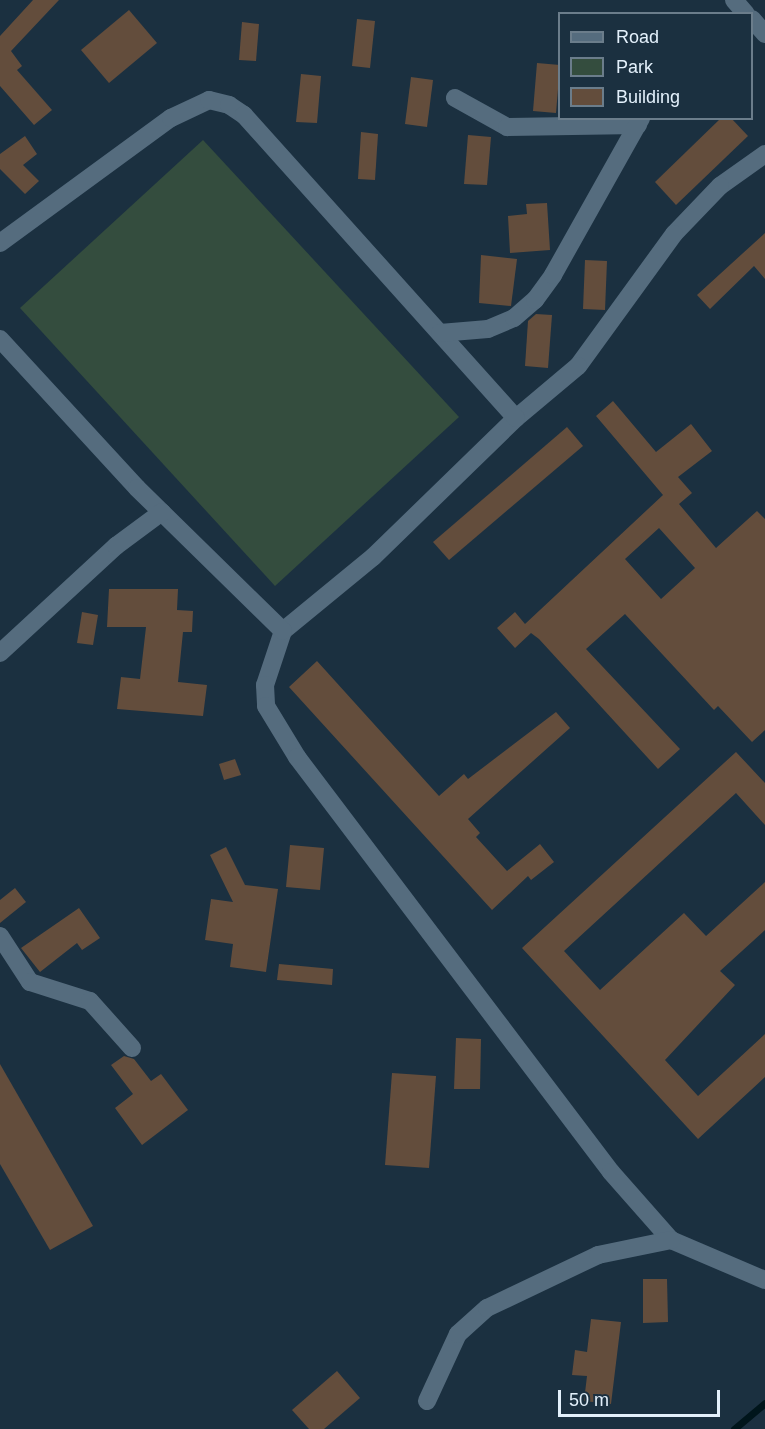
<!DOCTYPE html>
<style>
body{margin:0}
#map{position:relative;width:765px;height:1429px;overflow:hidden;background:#1b3040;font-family:Arial,sans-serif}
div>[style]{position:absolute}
.green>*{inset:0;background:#344d3e}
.stream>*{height:7px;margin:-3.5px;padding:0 3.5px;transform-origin:3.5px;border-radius:3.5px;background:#00151b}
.building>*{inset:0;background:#634d3c}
.minor>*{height:18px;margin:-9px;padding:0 9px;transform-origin:9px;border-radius:9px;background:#556c7e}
span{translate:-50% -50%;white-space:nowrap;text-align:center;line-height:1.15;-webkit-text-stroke:4.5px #1b3040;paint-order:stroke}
.legend{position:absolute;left:558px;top:12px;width:195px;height:108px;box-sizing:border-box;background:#1b3040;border:2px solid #6b7d8b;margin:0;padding:8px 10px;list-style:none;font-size:18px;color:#e3f0fb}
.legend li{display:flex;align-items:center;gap:12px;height:30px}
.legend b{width:30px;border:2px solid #6b7d8b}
.scale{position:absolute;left:558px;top:1390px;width:162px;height:27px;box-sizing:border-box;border:3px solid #e3f0fb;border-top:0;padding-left:8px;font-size:18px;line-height:21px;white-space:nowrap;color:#e3f0fb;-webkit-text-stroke:4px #1b3040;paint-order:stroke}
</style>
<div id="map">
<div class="green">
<div style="clip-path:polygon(203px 140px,459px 417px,275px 586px,20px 308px)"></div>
</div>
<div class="stream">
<div style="left:734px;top:1429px;width:40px;rotate:-40deg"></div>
</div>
<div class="building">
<div style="clip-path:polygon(33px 0,59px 0,11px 51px,22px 66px,17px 70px,52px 110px,34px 125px,0 86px,0 36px)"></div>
<div style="clip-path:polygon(129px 10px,157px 43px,109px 83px,81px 50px)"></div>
<div style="clip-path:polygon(357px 19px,375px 21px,370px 68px,352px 66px)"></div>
<div style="clip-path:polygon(242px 22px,259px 24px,256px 61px,239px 60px)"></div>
<div style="clip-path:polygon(537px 63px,560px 65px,556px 113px,533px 111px)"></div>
<div style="clip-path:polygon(301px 74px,321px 76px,317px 123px,296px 122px)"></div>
<div style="clip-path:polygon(411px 77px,433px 80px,427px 127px,405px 124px)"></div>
<div style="clip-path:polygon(721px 118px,731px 118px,748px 136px,676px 205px,655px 182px)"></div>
<div style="clip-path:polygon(361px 132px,378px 134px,375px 180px,358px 179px)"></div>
<div style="clip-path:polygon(468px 135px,491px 137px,487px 185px,464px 184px)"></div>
<div style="clip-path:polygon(25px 136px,37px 154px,23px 165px,39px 181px,25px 194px,0 169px,0 154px)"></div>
<div style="clip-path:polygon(547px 203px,550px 250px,510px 253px,508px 216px,527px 214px,526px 204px)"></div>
<div style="clip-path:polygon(765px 233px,765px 279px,754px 266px,710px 309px,697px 295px)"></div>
<div style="clip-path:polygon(481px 255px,517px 259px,511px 306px,479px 303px)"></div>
<div style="clip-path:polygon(585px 260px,607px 261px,605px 310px,583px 309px)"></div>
<div style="clip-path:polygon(536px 314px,552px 315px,548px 368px,525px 366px,528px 321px)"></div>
<div style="clip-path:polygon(evenodd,613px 401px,656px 452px,691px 424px,712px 451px,678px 477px,692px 493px,679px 504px,716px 548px,757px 511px,765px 519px,765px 730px,752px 742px,718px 706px,714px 710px,625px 614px,586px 649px,680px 749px,658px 769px,539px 639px,531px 633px,515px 648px,497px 628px,515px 612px,525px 624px,663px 495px,596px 416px,613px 401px,659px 528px,695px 568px,661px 599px,625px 559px,659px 528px)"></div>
<div style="clip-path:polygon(567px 427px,583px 446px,449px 560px,433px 542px)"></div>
<div style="clip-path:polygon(109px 589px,178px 589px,177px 610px,193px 611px,192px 632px,183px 632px,178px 682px,207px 685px,203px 716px,117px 709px,121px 677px,140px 679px,146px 627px,107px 627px)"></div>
<div style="clip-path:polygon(82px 612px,98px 615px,93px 645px,77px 643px)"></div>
<div style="clip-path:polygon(317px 661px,439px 796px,464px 774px,468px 779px,556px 712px,570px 728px,468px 819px,480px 833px,476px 837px,507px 871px,540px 844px,554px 862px,531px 880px,528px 876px,492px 910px,289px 687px)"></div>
<div style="clip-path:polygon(736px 752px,765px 783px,765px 825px,736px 793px,564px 951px,600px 990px,684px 913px,706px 936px,765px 882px,765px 930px,720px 971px,735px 985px,665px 1060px,698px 1096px,765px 1034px,765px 1077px,698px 1139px,522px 948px)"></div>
<div style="clip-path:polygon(235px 759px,241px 775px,224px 780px,219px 764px)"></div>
<div style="clip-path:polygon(290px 845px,324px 848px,320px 890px,286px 887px)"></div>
<div style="clip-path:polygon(226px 847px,245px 885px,278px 889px,266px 972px,230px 967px,233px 944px,205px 940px,211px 899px,233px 902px,210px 855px)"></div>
<div style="clip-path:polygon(15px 888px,26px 902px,0 923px,0 900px)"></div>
<div style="clip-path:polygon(79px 908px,100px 938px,82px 950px,77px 943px,40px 972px,21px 948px)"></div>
<div style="clip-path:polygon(279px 964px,333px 969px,332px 985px,277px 980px)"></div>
<div style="clip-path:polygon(456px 1038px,481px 1039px,480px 1089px,454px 1089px)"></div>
<div style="clip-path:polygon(124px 1056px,134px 1059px,151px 1081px,161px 1074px,188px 1110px,142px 1145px,115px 1108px,133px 1094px,111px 1065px)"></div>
<div style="clip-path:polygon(0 1064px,93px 1226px,50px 1250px,0 1164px)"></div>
<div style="clip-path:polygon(392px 1073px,436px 1076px,429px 1168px,385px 1165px)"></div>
<div style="clip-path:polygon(643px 1279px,667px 1279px,668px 1322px,643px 1323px)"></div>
<div style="clip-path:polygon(591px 1319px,621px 1322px,611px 1404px,584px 1401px,587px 1376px,572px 1375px,575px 1350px,587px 1352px)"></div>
<div style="clip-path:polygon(337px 1371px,360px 1398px,324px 1429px,309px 1429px,292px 1410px)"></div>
</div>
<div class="minor">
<div style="left:734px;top:0;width:18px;rotate:49deg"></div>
<div style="left:752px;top:19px;width:20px;rotate:49deg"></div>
<div style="left:455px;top:98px;width:60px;rotate:29.1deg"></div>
<div style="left:507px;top:127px;width:131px;rotate:-0.9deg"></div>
<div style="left:765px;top:154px;width:55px;rotate:144.6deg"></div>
<div style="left:720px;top:186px;width:66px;rotate:133.8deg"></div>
<div style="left:674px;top:234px;width:163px;rotate:126deg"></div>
<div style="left:578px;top:366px;width:81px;rotate:140deg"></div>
<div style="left:516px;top:418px;width:199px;rotate:135.8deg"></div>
<div style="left:373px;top:557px;width:117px;rotate:140.6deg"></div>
<div style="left:283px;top:631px;width:57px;rotate:108.4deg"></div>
<div style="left:265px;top:685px;width:21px;rotate:87deg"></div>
<div style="left:266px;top:706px;width:60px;rotate:58.7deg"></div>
<div style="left:297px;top:757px;width:520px;rotate:52.89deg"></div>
<div style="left:611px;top:1172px;width:91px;rotate:48.6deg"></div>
<div style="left:671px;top:1240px;width:102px;rotate:23.1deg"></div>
<div style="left:0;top:243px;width:212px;rotate:-36.2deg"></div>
<div style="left:171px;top:118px;width:42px;rotate:-25.3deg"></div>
<div style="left:209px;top:100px;width:21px;rotate:14deg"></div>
<div style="left:229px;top:105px;width:18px;rotate:34deg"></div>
<div style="left:244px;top:115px;width:407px;rotate:48.1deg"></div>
<div style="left:440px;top:333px;width:48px;rotate:-4.8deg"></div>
<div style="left:488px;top:329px;width:28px;rotate:-23deg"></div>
<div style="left:514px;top:318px;width:28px;rotate:-41deg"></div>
<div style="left:535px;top:300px;width:31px;rotate:-54deg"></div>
<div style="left:553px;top:275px;width:180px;rotate:-60.7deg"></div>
<div style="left:0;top:339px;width:202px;rotate:47.4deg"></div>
<div style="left:137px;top:488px;width:204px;rotate:44.4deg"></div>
<div style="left:0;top:653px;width:158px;rotate:-42.7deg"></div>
<div style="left:116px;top:546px;width:57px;rotate:-36.5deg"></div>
<div style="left:0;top:936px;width:55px;rotate:56.9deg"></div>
<div style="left:30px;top:982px;width:63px;rotate:17.6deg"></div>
<div style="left:90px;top:1001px;width:63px;rotate:48.2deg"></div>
<div style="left:427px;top:1401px;width:74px;rotate:-65.2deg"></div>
<div style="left:458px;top:1334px;width:39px;rotate:-42deg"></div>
<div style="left:487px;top:1308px;width:123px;rotate:-25.5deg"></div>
<div style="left:598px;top:1255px;width:75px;rotate:-11.6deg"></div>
</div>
<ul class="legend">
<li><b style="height:8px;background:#556c7e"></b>Road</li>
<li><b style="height:16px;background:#344d3e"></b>Park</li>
<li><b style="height:16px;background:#634d3c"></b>Building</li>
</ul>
<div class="scale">50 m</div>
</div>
